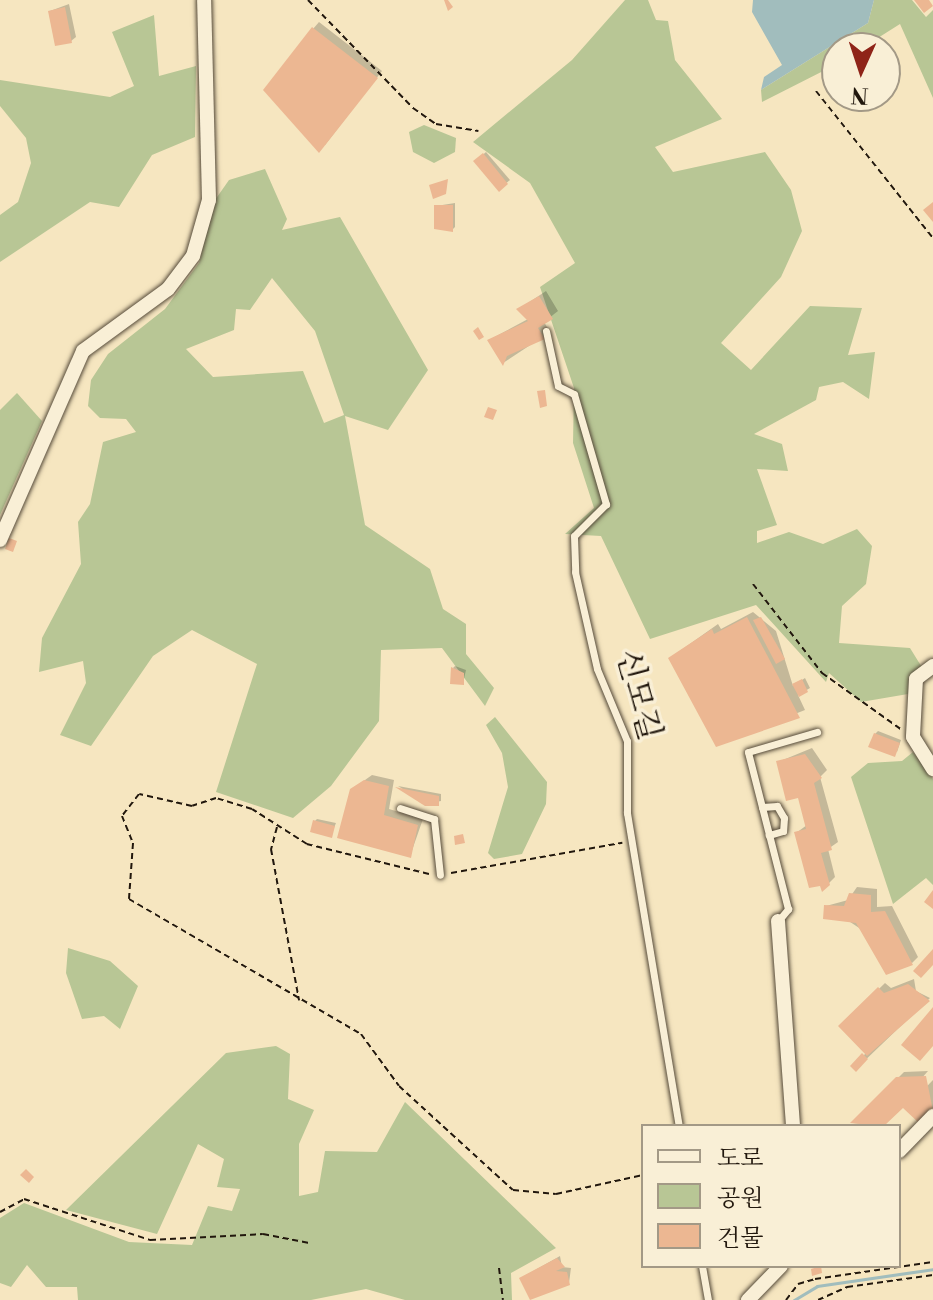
<!DOCTYPE html>
<meta charset="utf-8">
<style>
body{margin:0}
#map{position:relative;width:933px;height:1300px;overflow:hidden;background:#f6e6c0;font-family:"Libre Bodoni","Noto Serif KR",serif}
div>[style]{position:absolute}
.green>*{inset:0;background:#b8c695}
.water>*{inset:0;background:#a1bdbd}
.shadow>*{inset:0;background:#0003}
.stream>*{height:3px;margin:-1.5px;padding:0 1.5px;transform-origin:1.5px;border-radius:1.5px;background:#a1bdbd}
.building>*{inset:0;background:#ecb792}
.path>*{height:2px;margin-top:-1px;transform-origin:0;background:repeating-linear-gradient(90deg,#21170d 0 6px,transparent 0 10px)}
.roads{filter:drop-shadow(0 0 2px #564b3a) drop-shadow(0 0 2px #564b3a)}
.service>*{height:7px;margin:-3.5px;padding:0 3.5px;transform-origin:3.5px;border-radius:3.5px;background:#f9efd6}
.minor>*{height:14px;margin:-7px;padding:0 7px;transform-origin:7px;border-radius:7px;background:#f9efd6}
span{translate:-50% -50%;white-space:nowrap;text-align:center;line-height:1.15;-webkit-text-stroke:7px #f9efd6;paint-order:stroke}
.street-label{font-size:32px;color:#21170d}
.legend{position:absolute;left:641px;top:1124px;width:260px;height:144px;box-sizing:border-box;background:#f9efd6;border:2px solid #a39986;margin:0;padding:10px 14px;list-style:none;font-size:24px;color:#21170d}
.legend li{display:flex;align-items:center;gap:16px;height:40px}
.legend b{width:40px;border:2px solid #a39986}
.north{position:absolute;left:821px;top:32px;width:80px;height:80px;box-sizing:border-box;background:#f9efd6;border:2px solid #a39986;border-radius:50%;rotate:183deg;font-size:22px;font-weight:700;line-height:32px;text-align:center;color:#21170d}
.north::after{content:'';display:block;margin:auto;width:28px;height:36px;background:#8f2418;clip-path:polygon(50% 0,100% 100%,50% 72%,0 100%)}
</style>
<div id="map">
<div class="green">
<div style="clip-path:polygon(625px 0,648px 0,656px 20px,668px 21px,675px 60px,722px 119px,655px 147px,673px 172px,765px 152px,791px 190px,802px 231px,781px 277px,721px 343px,751px 370px,810px 306px,862px 308px,848px 355px,875px 352px,869px 399px,843px 382px,819px 387px,816px 400px,754px 434px,782px 444px,788px 471px,757px 469px,777px 525px,757px 531px,757px 543px,789px 532px,823px 544px,857px 529px,872px 546px,866px 584px,842px 606px,839px 643px,910px 648px,923px 669px,908px 694px,861px 702px,829px 673px,826px 682px,756px 605px,650px 639px,601px 536px,565px 534px,594px 508px,573px 443px,574px 388px,540px 287px,575px 263px,530px 183px,473px 142px,572px 60px)"></div>
<div style="clip-path:polygon(874px 0,912px 0,926px 17px,933px 10px,933px 98px,900px 24px,862px 48px,837px 48px,837px 64px,762px 102px,761px 90px,868px 23px)"></div>
<div style="clip-path:polygon(154px 15px,159px 76px,196px 66px,195px 137px,152px 155px,119px 207px,90px 202px,0 262px,0 215px,18px 202px,31px 163px,26px 138px,0 106px,0 80px,110px 97px,134px 86px,112px 32px)"></div>
<div style="clip-path:polygon(424px 125px,456px 138px,455px 152px,434px 163px,413px 152px,409px 132px)"></div>
<div style="clip-path:polygon(evenodd,265px 169px,287px 219px,282px 230px,340px 217px,428px 370px,388px 430px,345px 416px,365px 525px,430px 569px,443px 609px,466px 624px,466px 654px,494px 688px,485px 706px,442px 648px,381px 650px,379px 721px,331px 786px,293px 818px,216px 792px,257px 664px,192px 630px,153px 656px,91px 746px,60px 735px,86px 683px,83px 661px,39px 672px,42px 638px,81px 564px,78px 522px,90px 504px,103px 442px,136px 432px,126px 419px,100px 418px,88px 406px,91px 380px,108px 354px,165px 309px,199px 263px,215px 200px,229px 180px,265px 169px,272px 278px,315px 331px,344px 415px,324px 423px,303px 371px,213px 377px,186px 349px,234px 330px,236px 309px,250px 310px,272px 278px)"></div>
<div style="clip-path:polygon(17px 393px,42px 421px,0 515px,0 410px)"></div>
<div style="clip-path:polygon(495px 717px,547px 782px,546px 804px,522px 854px,494px 859px,488px 853px,508px 787px,502px 753px,486px 725px)"></div>
<div style="clip-path:polygon(913px 752px,933px 779px,933px 885px,926px 878px,893px 904px,851px 777px,868px 763px,902px 761px)"></div>
<div style="clip-path:polygon(68px 948px,110px 961px,138px 986px,120px 1029px,104px 1016px,82px 1019px,66px 973px)"></div>
<div style="clip-path:polygon(276px 1046px,290px 1054px,288px 1099px,314px 1110px,299px 1144px,299px 1196px,318px 1192px,325px 1151px,377px 1152px,405px 1102px,556px 1248px,511px 1273px,512px 1300px,405px 1300px,366px 1289px,311px 1300px,78px 1300px,77px 1287px,46px 1287px,27px 1265px,11px 1287px,0 1283px,0 1218px,24px 1203px,129px 1242px,192px 1245px,208px 1206px,232px 1211px,240px 1189px,217px 1187px,224px 1159px,198px 1144px,157px 1234px,66px 1210px,226px 1053px)"></div>
</div>
<div class="water">
<div style="clip-path:polygon(753px 0,874px 0,868px 23px,761px 90px,764px 77px,782px 65px,752px 12px)"></div>
</div>
<div class="shadow">
<div style="clip-path:polygon(69px 4px,76px 37px,71px 41px,50px 11px)"></div>
<div style="clip-path:polygon(319px 22px,382px 71px,325px 145px,313px 29px)"></div>
<div style="clip-path:polygon(486px 152px,510px 180px,499px 189px,476px 161px)"></div>
<div style="clip-path:polygon(455px 203px,455px 227px,452px 230px,436px 206px)"></div>
<div style="clip-path:polygon(546px 291px,558px 311px,544px 322px,550px 332px,503px 363px,489px 340px,528px 319px,519px 309px)"></div>
<div style="clip-path:polygon(753px 612px,776px 631px,793px 686px,805px 678px,810px 688px,798px 695px,805px 710px,717px 745px,670px 658px,718px 624px,721px 629px)"></div>
<div style="clip-path:polygon(455px 666px,466px 670px,463px 683px,453px 668px)"></div>
<div style="clip-path:polygon(878px 731px,901px 740px,897px 752px,875px 734px)"></div>
<div style="clip-path:polygon(812px 748px,827px 770px,820px 777px,838px 842px,828px 849px,835px 877px,823px 889px,796px 833px,807px 825px,800px 796px,778px 762px)"></div>
<div style="clip-path:polygon(372px 775px,394px 780px,389px 809px,423px 819px,410px 856px,351px 790px)"></div>
<div style="clip-path:polygon(398px 786px,441px 794px,441px 801px,426px 804px)"></div>
<div style="clip-path:polygon(317px 819px,336px 823px,331px 835px,315px 821px)"></div>
<div style="clip-path:polygon(857px 887px,877px 889px,877px 907px,892px 906px,918px 957px,912px 963px,826px 906px,848px 900px)"></div>
<div style="clip-path:polygon(914px 979px,916px 991px,930px 998px,856px 1069px,866px 1052px,841px 1026px,885px 983px,891px 988px)"></div>
<div style="clip-path:polygon(928px 1071px,880px 1126px,853px 1123px,904px 1072px)"></div>
<div style="clip-path:polygon(933px 1080px,933px 1108px,924px 1117px,906px 1108px)"></div>
<div style="clip-path:polygon(560px 1256px,562px 1267px,571px 1268px,569px 1283px,521px 1278px)"></div>
</div>
<div class="stream">
<div style="left:794px;top:1300px;width:27px;rotate:-31deg"></div>
<div style="left:817px;top:1286px;width:117px;rotate:-8.3deg"></div>
</div>
<div class="building">
<div style="clip-path:polygon(444px 0,448px 0,453px 7px,448px 11px)"></div>
<div style="clip-path:polygon(914px 0,929px 0,933px 6px,924px 13px)"></div>
<div style="clip-path:polygon(65px 7px,72px 43px,55px 46px,48px 11px)"></div>
<div style="clip-path:polygon(312px 27px,378px 78px,319px 153px,263px 90px)"></div>
<div style="clip-path:polygon(483px 153px,508px 184px,499px 192px,473px 161px)"></div>
<div style="clip-path:polygon(448px 179px,446px 194px,433px 199px,429px 185px)"></div>
<div style="clip-path:polygon(933px 202px,933px 222px,923px 210px)"></div>
<div style="clip-path:polygon(434px 205px,453px 205px,453px 232px,434px 229px)"></div>
<div style="clip-path:polygon(539px 296px,553px 319px,538px 328px,545px 339px,507px 356px,503px 366px,487px 340px,528px 321px,516px 309px)"></div>
<div style="clip-path:polygon(478px 327px,484px 337px,479px 340px,473px 331px)"></div>
<div style="clip-path:polygon(545px 390px,547px 406px,540px 408px,537px 391px)"></div>
<div style="clip-path:polygon(488px 407px,497px 410px,493px 420px,484px 417px)"></div>
<div style="clip-path:polygon(9px 538px,17px 541px,13px 552px,5px 549px)"></div>
<div style="clip-path:polygon(747px 617px,800px 718px,716px 747px,668px 658px,712px 629px,714px 634px)"></div>
<div style="clip-path:polygon(761px 617px,785px 659px,776px 664px,753px 620px)"></div>
<div style="clip-path:polygon(451px 667px,464px 673px,464px 685px,450px 684px)"></div>
<div style="clip-path:polygon(802px 679px,808px 692px,799px 697px,792px 684px)"></div>
<div style="clip-path:polygon(874px 733px,900px 743px,895px 757px,868px 747px)"></div>
<div style="clip-path:polygon(805px 754px,822px 778px,814px 783px,832px 850px,821px 853px,830px 885px,822px 892px,820px 886px,809px 888px,794px 832px,806px 829px,798px 798px,786px 801px,776px 761px)"></div>
<div style="clip-path:polygon(364px 780px,389px 786px,384px 815px,418px 825px,411px 858px,337px 838px,350px 789px)"></div>
<div style="clip-path:polygon(395px 787px,439px 796px,439px 806px,425px 806px)"></div>
<div style="clip-path:polygon(313px 820px,335px 826px,332px 838px,310px 832px)"></div>
<div style="clip-path:polygon(463px 834px,465px 843px,455px 845px,454px 836px)"></div>
<div style="clip-path:polygon(933px 890px,933px 909px,924px 902px)"></div>
<div style="clip-path:polygon(849px 893px,871px 895px,871px 912px,885px 911px,913px 965px,886px 975px,856px 923px,823px 919px,824px 905px,844px 906px)"></div>
<div style="clip-path:polygon(933px 949px,933px 965px,921px 978px,913px 971px)"></div>
<div style="clip-path:polygon(908px 984px,930px 1001px,867px 1056px,838px 1026px,878px 987px,884px 993px)"></div>
<div style="clip-path:polygon(933px 1007px,933px 1046px,920px 1061px,901px 1045px)"></div>
<div style="clip-path:polygon(862px 1053px,868px 1059px,856px 1072px,850px 1066px)"></div>
<div style="clip-path:polygon(926px 1076px,933px 1111px,920px 1124px,903px 1108px,884px 1126px,850px 1123px,896px 1077px)"></div>
<div style="clip-path:polygon(26px 1169px,34px 1177px,29px 1183px,20px 1175px)"></div>
<div style="clip-path:polygon(557px 1258px,565px 1267px,556px 1271px,567px 1272px,570px 1285px,530px 1300px,519px 1278px)"></div>
<div style="clip-path:polygon(821px 1266px,822px 1273px,812px 1276px,811px 1269px)"></div>
</div>
<div class="path">
<div style="left:308px;top:0;width:151px;rotate:45.8deg"></div>
<div style="left:413px;top:108px;width:28px;rotate:35deg"></div>
<div style="left:436px;top:124px;width:43px;rotate:9.5deg"></div>
<div style="left:816px;top:91px;width:188px;rotate:51.5deg"></div>
<div style="left:753px;top:584px;width:113px;rotate:52.2deg"></div>
<div style="left:822px;top:673px;width:98px;rotate:35.5deg"></div>
<div style="left:277px;top:827px;width:23px;rotate:105deg"></div>
<div style="left:271px;top:849px;width:154px;rotate:79.5deg"></div>
<div style="left:451px;top:873px;width:174px;rotate:-10deg"></div>
<div style="left:429px;top:874px;width:126px;rotate:-166.2deg"></div>
<div style="left:307px;top:844px;width:65px;rotate:-147.5deg"></div>
<div style="left:252px;top:809px;width:38px;rotate:-163deg"></div>
<div style="left:216px;top:798px;width:25px;rotate:162deg"></div>
<div style="left:192px;top:806px;width:54px;rotate:-167.2deg"></div>
<div style="left:139px;top:794px;width:28px;rotate:128deg"></div>
<div style="left:122px;top:816px;width:29px;rotate:68deg"></div>
<div style="left:133px;top:843px;width:56px;rotate:94.1deg"></div>
<div style="left:129px;top:899px;width:268px;rotate:30.2deg"></div>
<div style="left:361px;top:1034px;width:64px;rotate:53.8deg"></div>
<div style="left:399px;top:1086px;width:154px;rotate:42.4deg"></div>
<div style="left:513px;top:1190px;width:43px;rotate:5.3deg"></div>
<div style="left:556px;top:1194px;width:89px;rotate:-12.3deg"></div>
<div style="left:0;top:1212px;width:27px;rotate:-28deg"></div>
<div style="left:24px;top:1199px;width:133px;rotate:18deg"></div>
<div style="left:150px;top:1240px;width:113px;rotate:-3deg"></div>
<div style="left:263px;top:1234px;width:47px;rotate:11.1deg"></div>
<div style="left:499px;top:1268px;width:32px;rotate:83deg"></div>
<div style="left:786px;top:1300px;width:20px;rotate:-53deg"></div>
<div style="left:798px;top:1284px;width:18px;rotate:-16deg"></div>
<div style="left:815px;top:1279px;width:119px;rotate:-8.2deg"></div>
<div style="left:818px;top:1300px;width:32px;rotate:-24deg"></div>
<div style="left:847px;top:1287px;width:87px;rotate:-7.9deg"></div>
</div>
<div class="roads">
<div class="service">
<div style="left:546px;top:331px;width:56px;rotate:77.7deg"></div>
<div style="left:558px;top:386px;width:18px;rotate:27deg"></div>
<div style="left:574px;top:394px;width:115px;rotate:73.8deg"></div>
<div style="left:606px;top:504px;width:45px;rotate:135deg"></div>
<div style="left:574px;top:536px;width:36px;rotate:88deg"></div>
<div style="left:575px;top:572px;width:99px;rotate:77.2deg"></div>
<div style="left:597px;top:669px;width:78px;rotate:67.4deg"></div>
<div style="left:627px;top:741px;width:72px;rotate:90deg"></div>
<div style="left:627px;top:813px;width:317px;rotate:80.6deg"></div>
<div style="left:762px;top:807px;width:15px;rotate:-4deg"></div>
<div style="left:777px;top:806px;width:14px;rotate:60deg"></div>
<div style="left:784px;top:818px;width:13px;rotate:94deg"></div>
<div style="left:783px;top:831px;width:15px;rotate:164deg"></div>
<div style="left:400px;top:808px;width:36px;rotate:18deg"></div>
<div style="left:434px;top:819px;width:56px;rotate:83.9deg"></div>
<div style="left:778px;top:921px;width:16px;rotate:-50deg"></div>
<div style="left:788px;top:909px;width:162px;rotate:-104.3deg"></div>
<div style="left:748px;top:752px;width:72px;rotate:-16.2deg"></div>
<div style="left:702px;top:1266px;width:35px;rotate:80deg"></div>
</div>
<div class="minor">
<div style="left:0;top:540px;width:206px;rotate:-66.3deg"></div>
<div style="left:83px;top:351px;width:105px;rotate:-36.1deg"></div>
<div style="left:168px;top:289px;width:41px;rotate:-52.9deg"></div>
<div style="left:193px;top:256px;width:58px;rotate:-74.1deg"></div>
<div style="left:209px;top:200px;width:200px;rotate:-91.4deg"></div>
<div style="left:933px;top:666px;width:21px;rotate:143deg"></div>
<div style="left:916px;top:679px;width:58px;rotate:93deg"></div>
<div style="left:913px;top:737px;width:38px;rotate:58deg"></div>
<div style="left:778px;top:921px;width:206px;rotate:85.8deg"></div>
<div style="left:899px;top:1151px;width:49px;rotate:-45.8deg"></div>
<div style="left:748px;top:1300px;width:47px;rotate:-45.9deg"></div>
</div>
</div>
<div class="street-label">
<span style="left:638px;top:695px;rotate:75deg">신모길</span>
</div>
<ul class="legend">
<li><b style="height:10px;background:#f9efd6"></b>도로</li>
<li><b style="height:22px;background:#b8c695"></b>공원</li>
<li><b style="height:22px;background:#ecb792"></b>건물</li>
</ul>
<div class="north">N</div>
</div>
